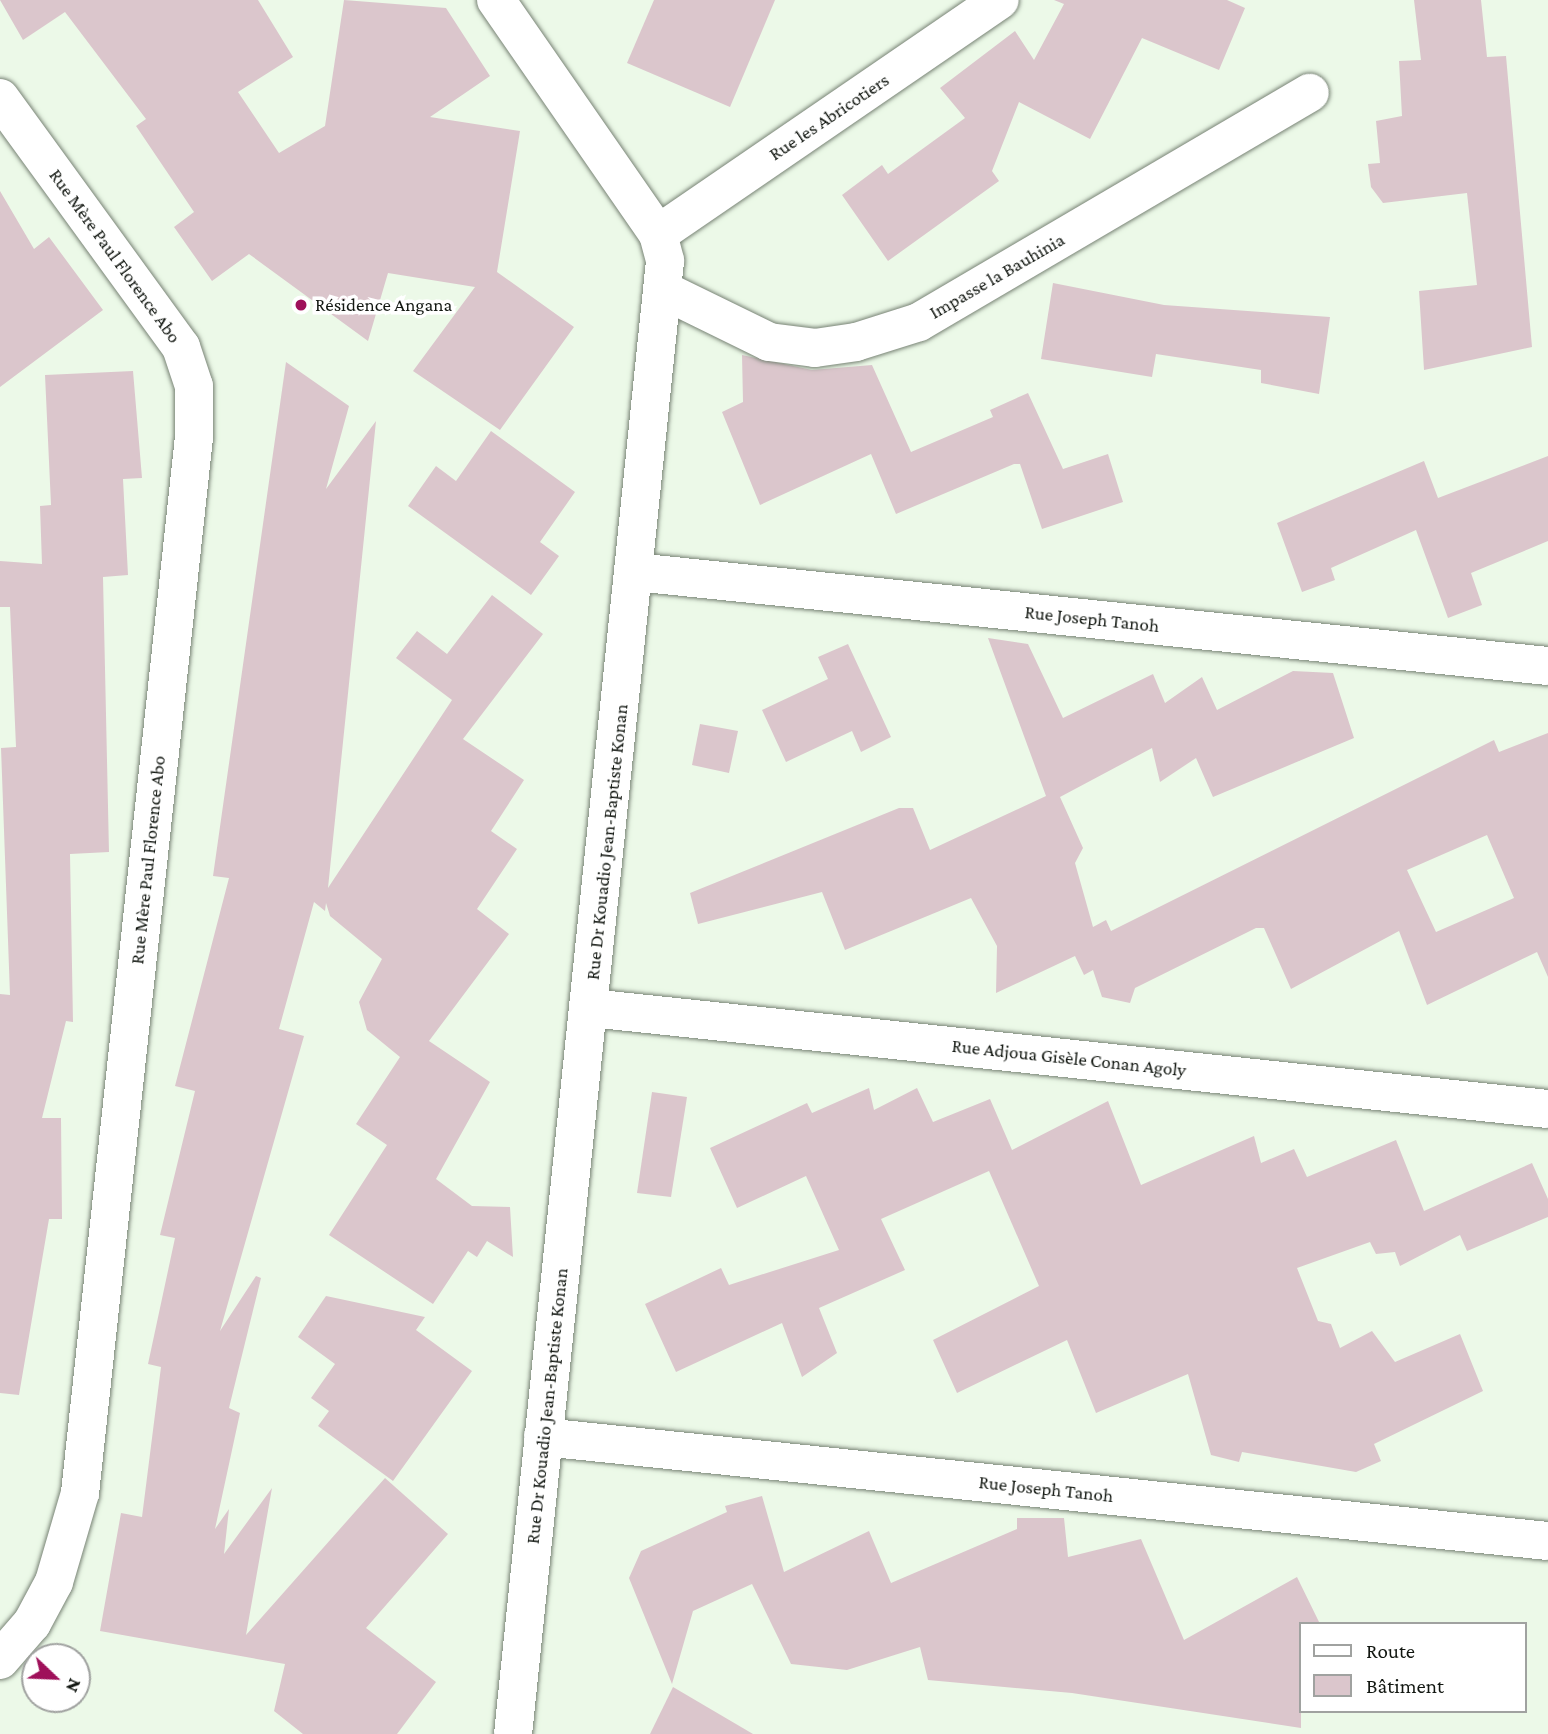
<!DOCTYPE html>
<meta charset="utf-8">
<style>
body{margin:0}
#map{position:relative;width:1548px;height:1734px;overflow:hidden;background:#ecf9e8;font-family:"Crimson Pro",serif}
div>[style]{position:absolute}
.building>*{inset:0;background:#dbc6cc}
.roads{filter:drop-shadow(0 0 2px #788375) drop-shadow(0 0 2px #788375)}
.minor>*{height:38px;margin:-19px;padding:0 19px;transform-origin:19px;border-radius:19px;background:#fff}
.dots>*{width:19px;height:19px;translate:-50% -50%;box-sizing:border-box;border:4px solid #fff;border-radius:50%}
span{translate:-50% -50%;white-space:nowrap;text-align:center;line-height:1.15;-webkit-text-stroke:7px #fff;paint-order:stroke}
.street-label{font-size:19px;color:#121711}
.poi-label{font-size:19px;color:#121711}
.left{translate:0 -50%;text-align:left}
.legend{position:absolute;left:1299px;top:1622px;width:228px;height:91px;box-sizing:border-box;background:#fff;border:2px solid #a0a2a0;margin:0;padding:9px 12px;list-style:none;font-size:21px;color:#121711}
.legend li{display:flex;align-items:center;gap:14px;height:35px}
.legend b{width:35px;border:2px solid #a0a2a0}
.north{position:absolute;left:21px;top:1643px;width:70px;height:70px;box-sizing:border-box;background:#fff;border:2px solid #a0a2a0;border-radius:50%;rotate:113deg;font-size:19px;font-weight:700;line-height:28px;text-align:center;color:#121711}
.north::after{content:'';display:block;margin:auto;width:24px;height:32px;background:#9f105a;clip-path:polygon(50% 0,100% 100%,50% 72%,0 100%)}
</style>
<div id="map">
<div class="building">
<div style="clip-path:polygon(0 0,258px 0,293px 57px,238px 92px,279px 153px,325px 126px,344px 0,446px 8px,490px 76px,430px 117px,520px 131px,497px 272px,574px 327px,500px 430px,413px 371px,475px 287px,388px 273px,368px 341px,249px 254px,212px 281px,174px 227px,194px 212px,136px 126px,146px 119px,65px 12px,23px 40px)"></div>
<div style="clip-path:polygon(654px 0,775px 0,730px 107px,627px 63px)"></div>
<div style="clip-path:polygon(1054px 0,1227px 0,1245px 8px,1219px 70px,1142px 38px,1090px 139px,1019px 102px,992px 171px,999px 181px,888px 261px,842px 195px,882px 165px,888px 174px,965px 118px,940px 88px,1015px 31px,1034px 60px,1064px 4px)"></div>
<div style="clip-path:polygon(1414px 0,1481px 0,1487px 57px,1506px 56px,1532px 347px,1424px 370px,1419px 291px,1477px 285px,1467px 193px,1383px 203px,1371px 187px,1368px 164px,1380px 163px,1376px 121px,1402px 116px,1399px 61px,1421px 60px)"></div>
<div style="clip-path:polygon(0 191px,34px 249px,49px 237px,103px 310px,0 387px)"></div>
<div style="clip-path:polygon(1053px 283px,1164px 305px,1330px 317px,1319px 394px,1261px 383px,1261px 370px,1156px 354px,1152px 377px,1041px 359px)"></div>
<div style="clip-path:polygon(742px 355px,812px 370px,872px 365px,911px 452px,993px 417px,990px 410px,1028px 393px,1063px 469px,1108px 454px,1123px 502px,1042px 529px,1020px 464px,1014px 464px,896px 514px,871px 454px,760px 505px,722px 412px,743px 402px)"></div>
<div style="clip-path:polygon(286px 362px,349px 406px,326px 489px,376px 421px,328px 888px,452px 700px,396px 658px,417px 631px,447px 654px,492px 595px,543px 634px,463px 739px,524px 780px,491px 831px,517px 849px,477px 909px,509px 934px,429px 1041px,490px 1082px,436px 1179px,472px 1206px,510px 1207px,513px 1257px,487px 1241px,477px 1257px,468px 1251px,433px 1304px,329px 1235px,387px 1145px,356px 1124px,400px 1057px,367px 1030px,359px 1002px,382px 959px,330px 916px,326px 903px,325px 911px,314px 902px,279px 1029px,304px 1036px,220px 1331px,256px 1276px,261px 1278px,229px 1408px,240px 1413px,215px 1529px,229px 1509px,224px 1554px,272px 1488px,246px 1635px,385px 1478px,448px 1534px,366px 1628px,436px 1682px,397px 1734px,303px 1734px,274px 1711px,285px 1664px,100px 1631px,121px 1513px,142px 1517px,161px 1367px,148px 1364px,175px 1238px,160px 1235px,195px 1091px,175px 1086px,229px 878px,213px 876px)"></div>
<div style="clip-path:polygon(133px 371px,142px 478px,123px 479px,128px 575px,103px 577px,109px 852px,70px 854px,73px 1022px,66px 1021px,42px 1118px,61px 1118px,62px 1219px,49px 1219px,19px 1395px,0 1393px,0 994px,10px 995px,1px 748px,16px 747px,10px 607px,0 607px,0 561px,42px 564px,40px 506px,51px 505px,45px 375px)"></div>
<div style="clip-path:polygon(491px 431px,575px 492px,540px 542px,559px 556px,531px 595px,408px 506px,436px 466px,456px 481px)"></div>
<div style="clip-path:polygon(1548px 456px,1548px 541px,1471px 573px,1482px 605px,1448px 618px,1416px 530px,1331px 568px,1335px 580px,1302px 592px,1277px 523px,1424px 461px,1438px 498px)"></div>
<div style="clip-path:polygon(evenodd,988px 638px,1028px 644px,1063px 718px,1153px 674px,1165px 703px,1202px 677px,1217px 710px,1293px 671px,1333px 673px,1354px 738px,1213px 797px,1196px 758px,1160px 782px,1152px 748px,1060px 797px,1083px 848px,1075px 863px,1093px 927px,1106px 920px,1111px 931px,1494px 740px,1499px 752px,1548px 733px,1548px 977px,1537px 952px,1427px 1005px,1399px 931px,1291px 989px,1264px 928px,1256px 928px,1135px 988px,1130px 1003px,1102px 997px,1093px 970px,1084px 975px,1075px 956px,996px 993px,997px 946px,971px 898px,845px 950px,822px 892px,698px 924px,690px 893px,899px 808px,913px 808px,930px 850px,1046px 796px,988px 638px,1487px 835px,1514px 898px,1436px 932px,1407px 870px,1487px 835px)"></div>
<div style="clip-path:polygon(848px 644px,891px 737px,861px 752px,852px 731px,786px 762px,762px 710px,828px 679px,818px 657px)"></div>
<div style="clip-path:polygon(700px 724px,738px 731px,729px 773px,692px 765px)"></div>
<div style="clip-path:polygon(869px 1088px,874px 1110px,917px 1088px,933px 1122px,990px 1099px,1012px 1150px,1108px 1101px,1141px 1185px,1254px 1136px,1261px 1163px,1294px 1149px,1307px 1177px,1396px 1140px,1424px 1211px,1532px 1163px,1548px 1199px,1548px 1217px,1467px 1251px,1460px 1235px,1400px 1266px,1395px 1252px,1376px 1254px,1370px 1242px,1297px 1268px,1318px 1321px,1331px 1324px,1340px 1348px,1372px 1331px,1395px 1362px,1460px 1334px,1483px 1391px,1374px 1444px,1381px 1461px,1356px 1472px,1242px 1452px,1239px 1462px,1211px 1455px,1188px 1374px,1096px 1413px,1067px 1340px,957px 1393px,933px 1340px,1039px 1286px,989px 1171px,881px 1219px,905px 1270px,819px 1308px,837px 1353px,802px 1377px,782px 1323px,676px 1372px,645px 1304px,721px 1268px,729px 1285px,839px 1250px,806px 1176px,737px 1208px,710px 1148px,807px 1103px,812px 1113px)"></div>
<div style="clip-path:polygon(652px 1092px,687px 1097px,671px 1197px,637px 1193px)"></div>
<div style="clip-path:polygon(326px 1296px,425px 1317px,416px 1330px,472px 1371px,393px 1481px,318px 1426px,329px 1411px,311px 1398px,335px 1364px,298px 1337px)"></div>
<div style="clip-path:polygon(762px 1496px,784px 1572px,869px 1531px,891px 1583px,1017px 1529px,1017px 1518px,1064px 1518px,1068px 1557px,1141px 1539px,1184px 1640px,1297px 1577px,1320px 1624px,1301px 1624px,1301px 1728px,1072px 1693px,928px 1680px,920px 1647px,847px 1670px,791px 1664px,752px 1584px,693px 1611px,672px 1684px,629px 1578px,641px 1551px,727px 1512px,725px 1506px)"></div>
<div style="clip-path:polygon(673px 1687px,753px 1734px,650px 1734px)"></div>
</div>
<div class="roads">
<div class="minor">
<div style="left:496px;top:0;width:285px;rotate:55.3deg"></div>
<div style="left:658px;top:234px;width:28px;rotate:75deg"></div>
<div style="left:665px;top:261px;width:1481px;rotate:95.89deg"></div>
<div style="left:0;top:98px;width:308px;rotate:54deg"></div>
<div style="left:181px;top:347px;width:41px;rotate:71.6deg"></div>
<div style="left:194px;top:386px;width:51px;rotate:90deg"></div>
<div style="left:194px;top:437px;width:1062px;rotate:96.16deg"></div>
<div style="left:80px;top:1493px;width:93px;rotate:106.3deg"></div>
<div style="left:54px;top:1582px;width:47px;rotate:118.2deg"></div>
<div style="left:32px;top:1623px;width:49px;rotate:130.9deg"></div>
<div style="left:658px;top:234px;width:414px;rotate:-34.4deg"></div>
<div style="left:663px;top:290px;width:118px;rotate:26.1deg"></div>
<div style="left:769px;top:342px;width:46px;rotate:7.4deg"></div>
<div style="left:815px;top:348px;width:41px;rotate:-8.3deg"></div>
<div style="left:856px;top:342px;width:66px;rotate:-17.6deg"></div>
<div style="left:919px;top:322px;width:453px;rotate:-30.4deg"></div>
<div style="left:635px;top:572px;width:918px;rotate:5.88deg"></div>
<div style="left:590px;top:1008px;width:963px;rotate:6.02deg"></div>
<div style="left:543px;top:1437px;width:1010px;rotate:5.91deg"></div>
</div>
</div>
<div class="dots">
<div style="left:301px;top:305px;background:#9f105a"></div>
</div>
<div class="street-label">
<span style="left:829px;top:117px;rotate:-34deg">Rue les Abricotiers</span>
<span style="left:115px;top:256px;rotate:54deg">Rue Mère Paul Florence Abo</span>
<span style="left:997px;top:276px;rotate:-30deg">Impasse la Bauhinia</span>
<span style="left:1092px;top:619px;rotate:6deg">Rue Joseph Tanoh</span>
<span style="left:607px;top:842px;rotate:-84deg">Rue Dr Kouadio Jean-Baptiste Konan</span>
<span style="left:148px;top:860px;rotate:-84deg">Rue Mère Paul Florence Abo</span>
<span style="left:1069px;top:1058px;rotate:6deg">Rue Adjoua Gisèle Conan Agoly</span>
<span style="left:547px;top:1406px;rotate:-84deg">Rue Dr Kouadio Jean-Baptiste Konan</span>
<span style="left:1046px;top:1489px;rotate:6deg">Rue Joseph Tanoh</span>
</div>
<div class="poi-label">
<span class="left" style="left:315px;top:305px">Résidence Angana</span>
</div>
<ul class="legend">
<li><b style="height:9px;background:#fff"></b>Route</li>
<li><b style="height:19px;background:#dbc6cc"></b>Bâtiment</li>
</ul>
<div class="north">N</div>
</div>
